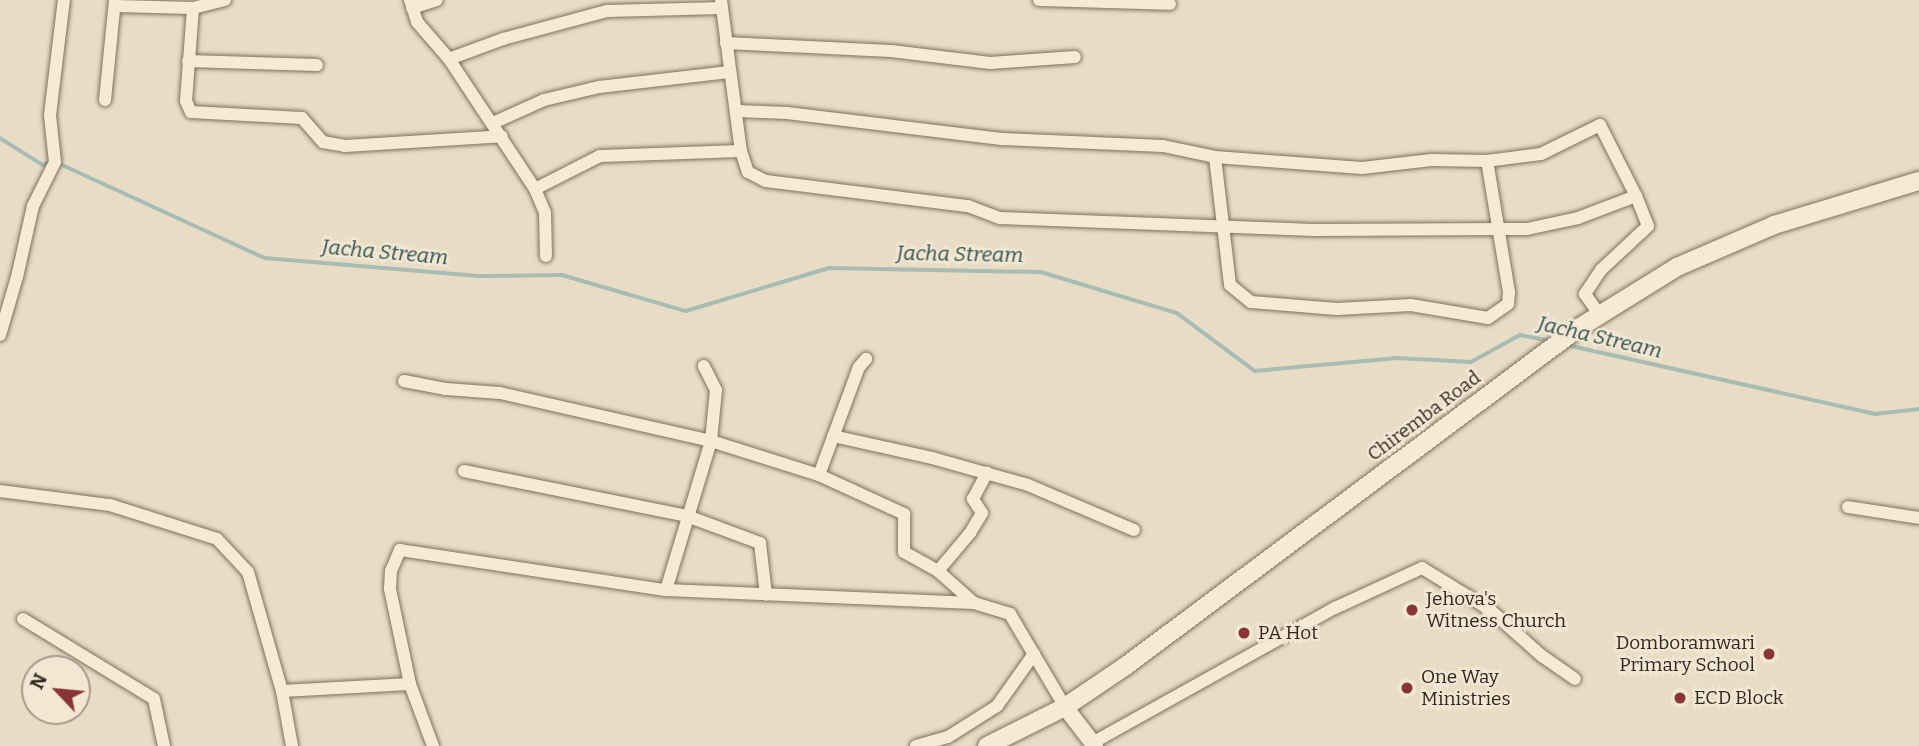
<!DOCTYPE html>
<style>
body{margin:0}
#map{position:relative;width:1919px;height:746px;overflow:hidden;background:#e8ddc4;font-family:Bitter,serif}
div>[style]{position:absolute}
.stream>*{height:3.5px;margin:-1.75px;padding:0 1.75px;transform-origin:1.75px;border-radius:1.75px;background:#a6bcb5}
.roads{filter:drop-shadow(0 0 2px #816f5d) drop-shadow(0 0 2px #816f5d)}
.minor>*{height:12px;margin:-6px;padding:0 6px;transform-origin:6px;border-radius:6px;background:#f4ead6}
.tertiary>*{height:16px;margin:-8px;padding:0 8px;transform-origin:8px;border-radius:8px;background:#f4ead6}
.secondary>*{height:18px;margin:-9px;padding:0 9px;transform-origin:9px;border-radius:9px;background:#f4ead6}
.dots>*{width:19px;height:19px;translate:-50% -50%;box-sizing:border-box;border:4px solid #f1e7d3;border-radius:50%}
span{translate:-50% -50%;white-space:nowrap;text-align:center;line-height:1.15;-webkit-text-stroke:5px #f1e7d3;paint-order:stroke}
.street-label{font-size:19px;color:#33281f}
.poi-label{font-size:19px;color:#33281f}
.left{translate:0 -50%;text-align:left}
.right{translate:-100% -50%;text-align:right}
.water-label{font-size:21px;color:#30514e;font-style:italic}
.north{position:absolute;left:21px;top:655px;width:70px;height:70px;box-sizing:border-box;background:#f1e7d3;border:2px solid #a59b8b;border-radius:50%;rotate:296deg;font-size:19px;font-weight:700;line-height:28px;text-align:center;color:#33281f}
.north::after{content:'';display:block;margin:auto;width:24px;height:32px;background:#893437;clip-path:polygon(50% 0,100% 100%,50% 72%,0 100%)}
</style>
<div id="map">
<div class="stream">
<div style="left:0;top:138px;width:51px;rotate:32.1deg"></div>
<div style="left:43px;top:165px;width:6px;rotate:-18deg"></div>
<div style="left:56px;top:162px;width:230px;rotate:24.7deg"></div>
<div style="left:265px;top:258px;width:217px;rotate:4.8deg"></div>
<div style="left:481px;top:276px;width:81px;rotate:-0.7deg"></div>
<div style="left:562px;top:275px;width:129px;rotate:16.2deg"></div>
<div style="left:686px;top:311px;width:149px;rotate:-16.7deg"></div>
<div style="left:829px;top:268px;width:212px;rotate:1.1deg"></div>
<div style="left:1041px;top:272px;width:142px;rotate:16.8deg"></div>
<div style="left:1177px;top:313px;width:97px;rotate:36.6deg"></div>
<div style="left:1255px;top:371px;width:143px;rotate:-5.2deg"></div>
<div style="left:1397px;top:358px;width:74px;rotate:3.1deg"></div>
<div style="left:1471px;top:362px;width:56px;rotate:-28.9deg"></div>
<div style="left:1520px;top:335px;width:31px;rotate:11deg"></div>
<div style="left:1567px;top:345px;width:317px;rotate:12.6deg"></div>
<div style="left:1876px;top:414px;width:43px;rotate:-6.6deg"></div>
</div>
<div class="roads">
<div class="minor">
<div style="left:410px;top:0;width:23px;rotate:72deg"></div>
<div style="left:417px;top:22px;width:49px;rotate:49.1deg"></div>
<div style="left:449px;top:59px;width:156px;rotate:56.5deg"></div>
<div style="left:535px;top:189px;width:26px;rotate:67deg"></div>
<div style="left:545px;top:213px;width:43px;rotate:88.7deg"></div>
<div style="left:721px;top:0;width:152px;rotate:82.5deg"></div>
<div style="left:741px;top:151px;width:22px;rotate:72deg"></div>
<div style="left:748px;top:172px;width:20px;rotate:27deg"></div>
<div style="left:766px;top:181px;width:204px;rotate:7.1deg"></div>
<div style="left:968px;top:206px;width:34px;rotate:21deg"></div>
<div style="left:1000px;top:218px;width:314px;rotate:2.2deg"></div>
<div style="left:1314px;top:230px;width:213px;rotate:-0.3deg"></div>
<div style="left:1527px;top:229px;width:52px;rotate:-12.2deg"></div>
<div style="left:1578px;top:218px;width:62px;rotate:-20.8deg"></div>
<div style="left:1039px;top:0;width:131px;rotate:1.7deg"></div>
<div style="left:115px;top:6px;width:78px;rotate:1.5deg"></div>
<div style="left:193px;top:8px;width:33px;rotate:-14deg"></div>
<div style="left:193px;top:8px;width:93px;rotate:94.3deg"></div>
<div style="left:186px;top:101px;width:12px;rotate:66deg"></div>
<div style="left:191px;top:112px;width:111px;rotate:3.1deg"></div>
<div style="left:302px;top:118px;width:32px;rotate:49deg"></div>
<div style="left:323px;top:142px;width:22px;rotate:10deg"></div>
<div style="left:345px;top:146px;width:157px;rotate:-3.6deg"></div>
<div style="left:412px;top:8px;width:26px;rotate:-18deg"></div>
<div style="left:726px;top:43px;width:165px;rotate:2.8deg"></div>
<div style="left:891px;top:51px;width:100px;rotate:6.9deg"></div>
<div style="left:990px;top:63px;width:85px;rotate:-4deg"></div>
<div style="left:449px;top:59px;width:58px;rotate:-20.3deg"></div>
<div style="left:503px;top:39px;width:108px;rotate:-15.1deg"></div>
<div style="left:607px;top:11px;width:115px;rotate:-1.5deg"></div>
<div style="left:188px;top:61px;width:129px;rotate:1.8deg"></div>
<div style="left:105px;top:100px;width:100px;rotate:-84.3deg"></div>
<div style="left:738px;top:111px;width:49px;rotate:2.3deg"></div>
<div style="left:787px;top:113px;width:218px;rotate:6.9deg"></div>
<div style="left:1003px;top:139px;width:160px;rotate:2.5deg"></div>
<div style="left:1163px;top:146px;width:53px;rotate:11.9deg"></div>
<div style="left:1215px;top:157px;width:147px;rotate:4.3deg"></div>
<div style="left:1362px;top:168px;width:70px;rotate:-6.5deg"></div>
<div style="left:1432px;top:160px;width:55px;rotate:1deg"></div>
<div style="left:1487px;top:161px;width:54px;rotate:-7.4deg"></div>
<div style="left:1541px;top:154px;width:66px;rotate:-26.2deg"></div>
<div style="left:1600px;top:125px;width:80px;rotate:63.1deg"></div>
<div style="left:1636px;top:196px;width:32px;rotate:68deg"></div>
<div style="left:1648px;top:226px;width:64px;rotate:136.9deg"></div>
<div style="left:1601px;top:270px;width:29px;rotate:124deg"></div>
<div style="left:1585px;top:294px;width:24px;rotate:55deg"></div>
<div style="left:493px;top:123px;width:56px;rotate:-24.3deg"></div>
<div style="left:544px;top:100px;width:57px;rotate:-13.3deg"></div>
<div style="left:599px;top:87px;width:131px;rotate:-6.6deg"></div>
<div style="left:1215px;top:157px;width:129px;rotate:83.3deg"></div>
<div style="left:1230px;top:285px;width:27px;rotate:39deg"></div>
<div style="left:1251px;top:302px;width:86px;rotate:4.7deg"></div>
<div style="left:1337px;top:309px;width:74px;rotate:-3.1deg"></div>
<div style="left:1411px;top:305px;width:78px;rotate:9.6deg"></div>
<div style="left:1488px;top:318px;width:24px;rotate:-35deg"></div>
<div style="left:1508px;top:304px;width:12px;rotate:-85deg"></div>
<div style="left:1509px;top:292px;width:133px;rotate:-99.5deg"></div>
<div style="left:535px;top:189px;width:73px;rotate:-26.9deg"></div>
<div style="left:600px;top:156px;width:141px;rotate:-2deg"></div>
<div style="left:0;top:335px;width:60px;rotate:-73.7deg"></div>
<div style="left:17px;top:277px;width:73px;rotate:-77.3deg"></div>
<div style="left:33px;top:206px;width:49px;rotate:-63.4deg"></div>
<div style="left:55px;top:162px;width:47px;rotate:-96.1deg"></div>
<div style="left:50px;top:115px;width:116px;rotate:-83.1deg"></div>
<div style="left:404px;top:381px;width:43px;rotate:10.8deg"></div>
<div style="left:446px;top:389px;width:54px;rotate:4.2deg"></div>
<div style="left:500px;top:393px;width:216px;rotate:12.8deg"></div>
<div style="left:711px;top:441px;width:113px;rotate:17.5deg"></div>
<div style="left:819px;top:475px;width:94px;rotate:24.6deg"></div>
<div style="left:904px;top:514px;width:38px;rotate:90deg"></div>
<div style="left:904px;top:552px;width:39px;rotate:29deg"></div>
<div style="left:938px;top:571px;width:48px;rotate:41.6deg"></div>
<div style="left:833px;top:436px;width:101px;rotate:12.5deg"></div>
<div style="left:932px;top:458px;width:100px;rotate:15.7deg"></div>
<div style="left:1028px;top:485px;width:115px;rotate:23deg"></div>
<div style="left:464px;top:471px;width:227px;rotate:11.4deg"></div>
<div style="left:687px;top:516px;width:78px;rotate:20.3deg"></div>
<div style="left:760px;top:543px;width:52px;rotate:83.4deg"></div>
<div style="left:819px;top:475px;width:115px;rotate:-69.7deg"></div>
<div style="left:859px;top:367px;width:11px;rotate:-49deg"></div>
<div style="left:0;top:491px;width:111px;rotate:7.3deg"></div>
<div style="left:110px;top:505px;width:112px;rotate:17.6deg"></div>
<div style="left:217px;top:539px;width:45px;rotate:46.8deg"></div>
<div style="left:248px;top:572px;width:124px;rotate:74.1deg"></div>
<div style="left:282px;top:691px;width:56px;rotate:79.7deg"></div>
<div style="left:1848px;top:507px;width:72px;rotate:8.8deg"></div>
<div style="left:938px;top:571px;width:50px;rotate:-49.9deg"></div>
<div style="left:970px;top:533px;width:23px;rotate:-59deg"></div>
<div style="left:982px;top:513px;width:17px;rotate:-123deg"></div>
<div style="left:973px;top:499px;width:30px;rotate:-62deg"></div>
<div style="left:666px;top:590px;width:156px;rotate:-73.2deg"></div>
<div style="left:711px;top:441px;width:51px;rotate:-84.4deg"></div>
<div style="left:716px;top:390px;width:27px;rotate:-117deg"></div>
<div style="left:23px;top:619px;width:153px;rotate:31.4deg"></div>
<div style="left:154px;top:699px;width:48px;rotate:78deg"></div>
<div style="left:282px;top:691px;width:128px;rotate:-3.1deg"></div>
<div style="left:1092px;top:743px;width:278px;rotate:-29.1deg"></div>
<div style="left:1335px;top:608px;width:96px;rotate:-24.7deg"></div>
<div style="left:1422px;top:568px;width:79px;rotate:31.5deg"></div>
<div style="left:1489px;top:609px;width:71px;rotate:41.6deg"></div>
<div style="left:1542px;top:656px;width:40px;rotate:34.9deg"></div>
<div style="left:433px;top:746px;width:66px;rotate:-110.4deg"></div>
<div style="left:410px;top:684px;width:97px;rotate:-101.9deg"></div>
<div style="left:390px;top:589px;width:18px;rotate:-87deg"></div>
<div style="left:391px;top:571px;width:23px;rotate:-67deg"></div>
<div style="left:400px;top:550px;width:269px;rotate:8.6deg"></div>
<div style="left:666px;top:590px;width:308px;rotate:2.4deg"></div>
<div style="left:974px;top:603px;width:38px;rotate:17deg"></div>
<div style="left:1010px;top:614px;width:108px;rotate:59.4deg"></div>
<div style="left:916px;top:746px;width:33px;rotate:-16deg"></div>
<div style="left:948px;top:737px;width:58px;rotate:-32.3deg"></div>
<div style="left:997px;top:706px;width:64px;rotate:-54.6deg"></div>
</div>
<div class="tertiary">
<div style="left:1065px;top:707px;width:49px;rotate:52.4deg"></div>
</div>
<div class="secondary">
<div style="left:987px;top:746px;width:87px;rotate:-26.6deg"></div>
<div style="left:1065px;top:707px;width:75px;rotate:-34.1deg"></div>
<div style="left:1127px;top:665px;width:562px;rotate:-36.75deg"></div>
<div style="left:1577px;top:329px;width:118px;rotate:-31.8deg"></div>
<div style="left:1677px;top:267px;width:106px;rotate:-23.4deg"></div>
<div style="left:1774px;top:225px;width:152px;rotate:-16.9deg"></div>
</div>
</div>
<div class="dots">
<div style="left:1412px;top:610px;background:#893437"></div>
<div style="left:1244px;top:633px;background:#893437"></div>
<div style="left:1769px;top:654px;background:#893437"></div>
<div style="left:1407px;top:688px;background:#893437"></div>
<div style="left:1680px;top:698px;background:#893437"></div>
</div>
<div class="street-label">
<span style="left:1424px;top:416px;rotate:-37deg">Chiremba Road</span>
</div>
<div class="poi-label">
<span class="left" style="left:1426px;top:610px">Jehova's<br>Witness Church</span>
<span class="left" style="left:1258px;top:633px">PA Hot</span>
<span class="right" style="left:1755px;top:654px">Domboramwari<br>Primary School</span>
<span class="left" style="left:1421px;top:688px">One Way<br>Ministries</span>
<span class="left" style="left:1694px;top:698px">ECD Block</span>
</div>
<div class="water-label">
<span style="left:385px;top:252px;rotate:5deg">Jacha Stream</span>
<span style="left:960px;top:254px;rotate:1deg">Jacha Stream</span>
<span style="left:1600px;top:337px;rotate:13deg">Jacha Stream</span>
</div>
<div class="north">N</div>
</div>
